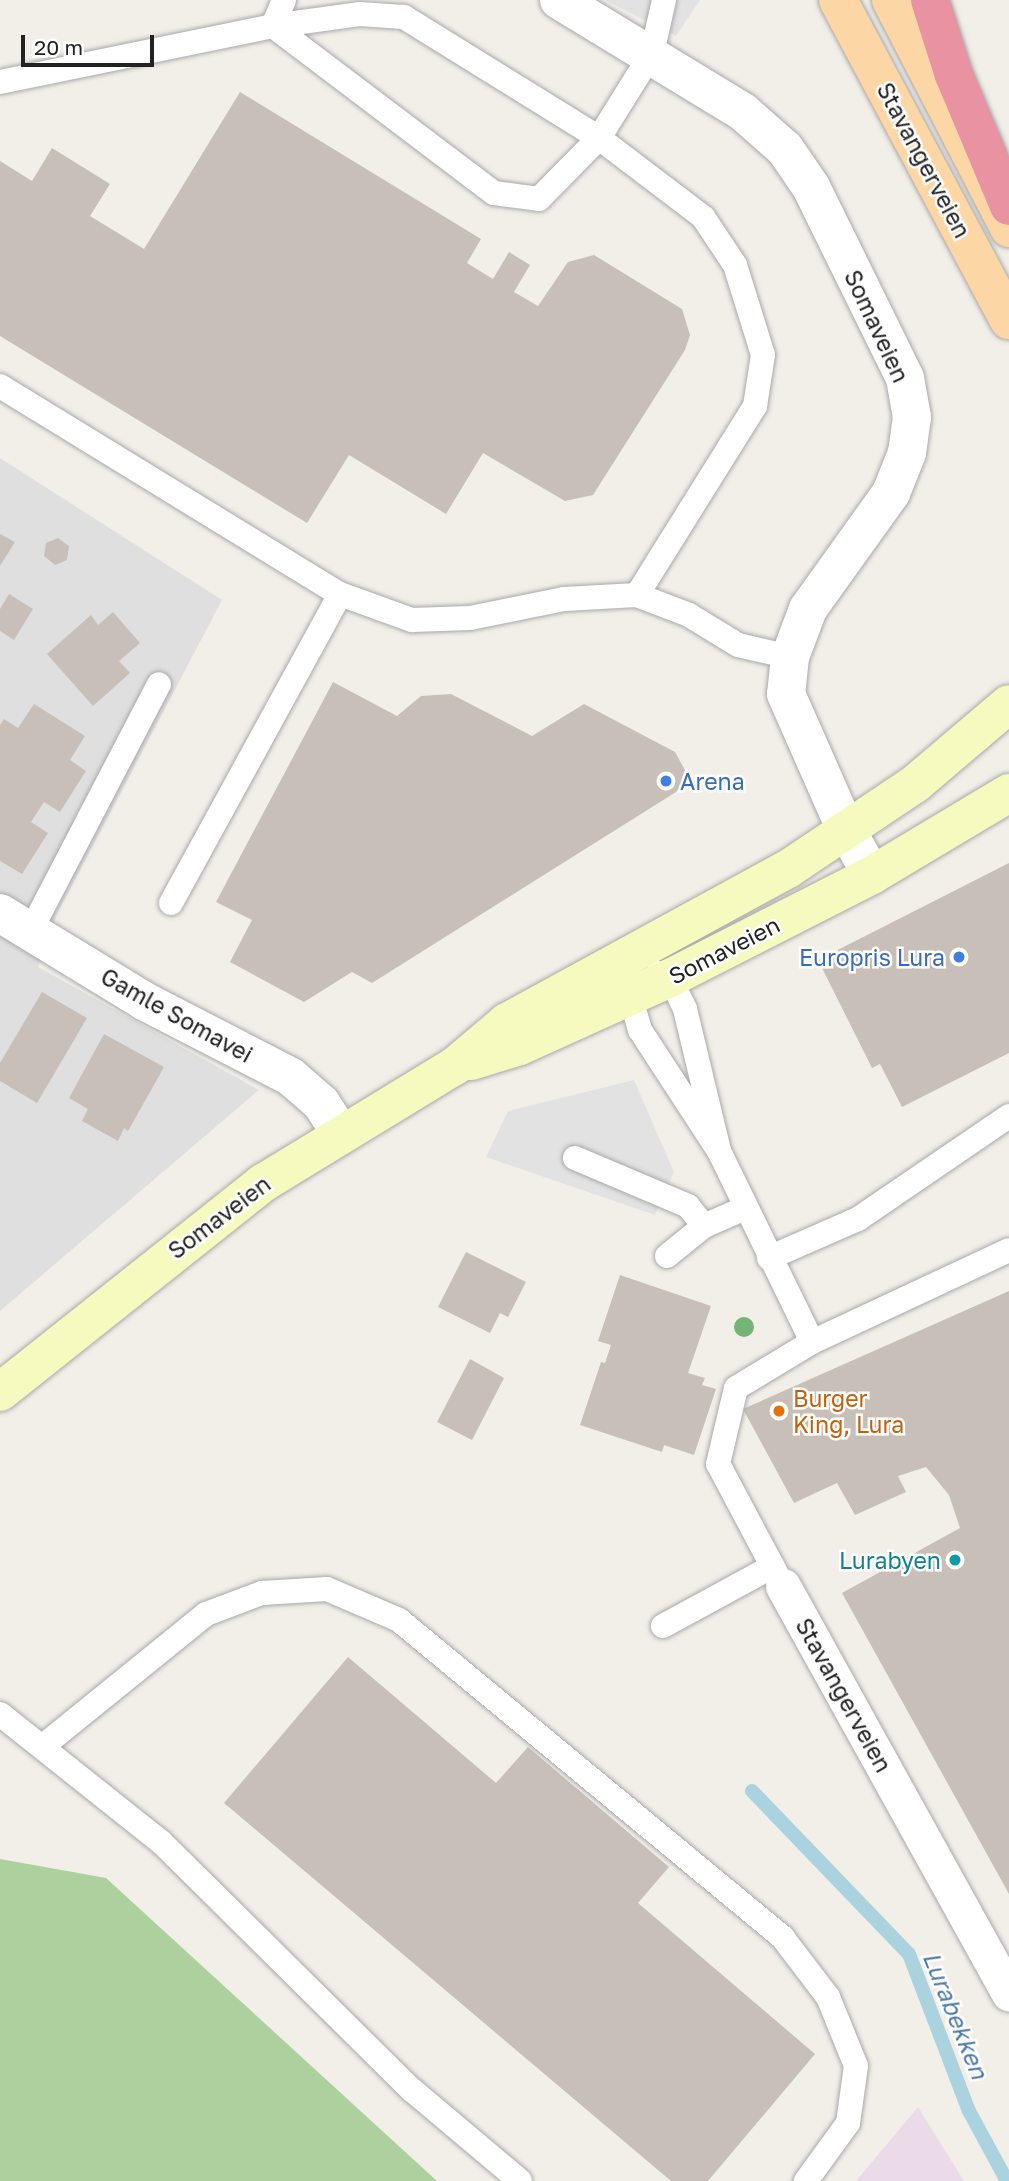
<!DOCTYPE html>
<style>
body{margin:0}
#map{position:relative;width:1009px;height:2181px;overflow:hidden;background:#f2efe9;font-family:"Golos Text",sans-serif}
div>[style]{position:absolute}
.residential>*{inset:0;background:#e0dfdf}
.industrial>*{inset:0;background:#ebdbe8}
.forest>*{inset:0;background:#add19e}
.parking>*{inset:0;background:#e2e2e2}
.stream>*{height:14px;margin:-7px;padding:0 7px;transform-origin:7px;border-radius:7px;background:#aad3df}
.building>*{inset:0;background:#c7bfb8}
.roads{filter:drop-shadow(0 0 2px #a9a9a9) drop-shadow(0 0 2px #a9a9a9)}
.service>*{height:24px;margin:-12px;padding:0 12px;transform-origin:12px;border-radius:12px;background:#fff}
.pedestrian>*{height:35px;margin:-17.5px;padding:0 17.5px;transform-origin:17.5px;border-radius:17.5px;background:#fff}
.minor>*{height:38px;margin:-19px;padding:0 19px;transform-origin:19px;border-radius:19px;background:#fff}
.secondary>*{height:38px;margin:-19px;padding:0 19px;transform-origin:19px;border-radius:19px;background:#f7fabf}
.primary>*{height:38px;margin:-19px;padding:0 19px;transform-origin:19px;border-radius:19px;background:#fcd6a4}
.motorway>*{height:38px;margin:-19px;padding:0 19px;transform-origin:19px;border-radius:19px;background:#e892a2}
.trees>*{width:20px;height:20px;margin:-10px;border-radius:50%;background:#74b475}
.dots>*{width:19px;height:19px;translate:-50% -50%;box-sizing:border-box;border:4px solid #fff;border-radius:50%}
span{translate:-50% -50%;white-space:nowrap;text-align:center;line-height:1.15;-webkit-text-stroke:5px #fff;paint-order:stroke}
.street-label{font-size:23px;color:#222}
.shop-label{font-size:23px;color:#366cbe}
.left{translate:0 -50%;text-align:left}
.right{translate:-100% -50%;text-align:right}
.food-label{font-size:23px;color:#c56008}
.culture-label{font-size:23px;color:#0d838f}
.water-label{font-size:24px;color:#4a7aab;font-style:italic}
.scale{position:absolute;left:21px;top:35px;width:133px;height:32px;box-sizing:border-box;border:4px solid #222;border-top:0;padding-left:9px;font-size:21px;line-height:24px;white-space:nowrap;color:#222;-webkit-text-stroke:5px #fff;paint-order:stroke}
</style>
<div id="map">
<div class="residential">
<div style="clip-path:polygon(0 458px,222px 600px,57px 914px,38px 967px,259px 1090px,0 1311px)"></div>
</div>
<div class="industrial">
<div style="clip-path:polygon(918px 2107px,964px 2181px,856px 2181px)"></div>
</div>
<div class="forest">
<div style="clip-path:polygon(0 1859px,106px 1878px,437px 2181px,0 2181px)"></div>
</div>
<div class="parking">
<div style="clip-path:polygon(605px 0,700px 0,676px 36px)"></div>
<div style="clip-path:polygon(634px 1080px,674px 1172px,655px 1215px,486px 1157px,508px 1111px)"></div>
</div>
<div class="stream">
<div style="left:752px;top:1791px;width:226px;rotate:46.1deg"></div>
<div style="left:909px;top:1954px;width:168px;rotate:69.1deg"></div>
<div style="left:969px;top:2111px;width:80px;rotate:61.5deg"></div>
</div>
<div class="building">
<div style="clip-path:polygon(240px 92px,481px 239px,467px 263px,493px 279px,509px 252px,530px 265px,514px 292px,538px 306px,568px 262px,594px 255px,682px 309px,690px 335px,685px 350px,593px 495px,565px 501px,483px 453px,446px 514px,349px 455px,307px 523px,0 336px,0 161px,32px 181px,52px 148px,110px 184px,90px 216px,144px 249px)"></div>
<div style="clip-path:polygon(0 534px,15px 542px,0 566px)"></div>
<div style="clip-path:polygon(58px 538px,69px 546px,67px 560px,55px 565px,44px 556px,46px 543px)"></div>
<div style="clip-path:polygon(9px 594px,33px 609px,14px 640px,0 631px,0 609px)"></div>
<div style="clip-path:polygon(113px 612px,140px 643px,119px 661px,130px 673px,93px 706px,47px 654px,91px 615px,98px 625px)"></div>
<div style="clip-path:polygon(333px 682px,397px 716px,421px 696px,451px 694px,532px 736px,584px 704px,675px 752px,686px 772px,684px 782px,676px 792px,372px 983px,352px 972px,304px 1002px,230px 962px,252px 920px,216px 902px)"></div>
<div style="clip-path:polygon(34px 704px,85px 736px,70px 760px,86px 771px,60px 812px,44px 802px,31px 822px,48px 833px,22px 874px,0 861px,0 725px,4px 719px,18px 728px)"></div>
<div style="clip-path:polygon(1009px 863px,1009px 1053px,902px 1107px,880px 1064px,872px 1068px,818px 960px)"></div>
<div style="clip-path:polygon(42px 992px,87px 1018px,37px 1103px,0 1081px,0 1063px)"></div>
<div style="clip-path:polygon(104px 1034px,164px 1067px,128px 1131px,124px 1128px,118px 1141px,82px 1121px,88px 1109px,69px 1098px)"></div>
<div style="clip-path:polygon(466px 1252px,526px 1282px,508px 1317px,500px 1313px,490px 1333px,438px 1307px)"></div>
<div style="clip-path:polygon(620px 1275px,711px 1306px,688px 1373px,705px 1378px,702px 1385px,716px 1389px,694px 1455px,664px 1445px,662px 1452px,580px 1425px,601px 1362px,605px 1363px,611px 1345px,598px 1341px)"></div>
<div style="clip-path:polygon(1009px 1291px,1009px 1894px,842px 1593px,960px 1528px,949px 1495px,926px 1467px,898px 1476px,906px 1492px,855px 1515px,837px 1483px,794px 1503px,743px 1409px)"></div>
<div style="clip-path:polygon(470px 1359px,504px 1378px,472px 1440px,437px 1422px)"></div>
<div style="clip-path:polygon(348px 1657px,496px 1783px,528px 1747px,669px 1867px,638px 1903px,815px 2054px,708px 2181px,671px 2181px,224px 1803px)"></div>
</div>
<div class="roads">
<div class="service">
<div style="left:284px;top:0;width:28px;rotate:113deg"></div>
<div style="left:273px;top:26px;width:277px;rotate:37.1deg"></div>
<div style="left:494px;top:193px;width:45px;rotate:7.6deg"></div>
<div style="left:539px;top:199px;width:86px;rotate:-45.5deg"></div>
<div style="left:599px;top:138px;width:100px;rotate:-58.1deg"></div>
<div style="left:652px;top:53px;width:54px;rotate:-77.2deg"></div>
<div style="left:0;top:82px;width:279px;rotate:-11.6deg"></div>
<div style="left:273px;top:26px;width:87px;rotate:-7.9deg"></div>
<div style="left:359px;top:14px;width:45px;rotate:3.8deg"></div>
<div style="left:404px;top:17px;width:229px;rotate:31.8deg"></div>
<div style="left:599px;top:138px;width:131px;rotate:37.2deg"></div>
<div style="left:703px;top:217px;width:58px;rotate:56.3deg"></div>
<div style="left:735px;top:265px;width:94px;rotate:72.7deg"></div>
<div style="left:763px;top:355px;width:52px;rotate:98.9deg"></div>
<div style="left:755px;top:406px;width:223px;rotate:122deg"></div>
<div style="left:0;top:386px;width:399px;rotate:31.5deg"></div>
<div style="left:340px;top:594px;width:77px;rotate:19.9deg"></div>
<div style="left:412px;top:620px;width:58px;rotate:-2deg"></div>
<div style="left:470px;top:618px;width:96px;rotate:-11.4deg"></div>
<div style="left:564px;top:599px;width:73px;rotate:-3.1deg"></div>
<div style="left:637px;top:595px;width:56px;rotate:21deg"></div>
<div style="left:689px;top:615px;width:57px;rotate:31.5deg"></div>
<div style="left:738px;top:645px;width:53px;rotate:13deg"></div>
<div style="left:171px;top:903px;width:352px;rotate:-61.3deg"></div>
<div style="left:31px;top:930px;width:277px;rotate:-62.5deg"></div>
<div style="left:658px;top:973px;width:13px;rotate:23deg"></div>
<div style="left:670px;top:978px;width:34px;rotate:64deg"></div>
<div style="left:685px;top:1009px;width:146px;rotate:76.5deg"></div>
<div style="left:719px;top:1151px;width:212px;rotate:64deg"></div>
<div style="left:627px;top:985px;width:47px;rotate:73.9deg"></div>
<div style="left:640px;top:1030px;width:145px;rotate:56.9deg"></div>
<div style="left:575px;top:1158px;width:123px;rotate:23deg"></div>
<div style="left:688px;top:1206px;width:26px;rotate:51deg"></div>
<div style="left:667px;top:1256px;width:48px;rotate:-39deg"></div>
<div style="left:704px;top:1226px;width:43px;rotate:-23.6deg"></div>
<div style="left:769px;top:1258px;width:97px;rotate:-23.7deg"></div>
<div style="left:858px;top:1219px;width:183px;rotate:-34.3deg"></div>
<div style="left:783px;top:1586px;width:138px;rotate:-118deg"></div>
<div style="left:718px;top:1464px;width:78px;rotate:-76.7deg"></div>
<div style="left:736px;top:1388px;width:89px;rotate:-31.2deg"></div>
<div style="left:812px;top:1342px;width:217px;rotate:-25deg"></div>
<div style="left:663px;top:1626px;width:125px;rotate:-28.6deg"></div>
<div style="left:0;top:1714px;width:206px;rotate:38.5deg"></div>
<div style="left:161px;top:1842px;width:353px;rotate:44.7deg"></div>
<div style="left:412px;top:2090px;width:141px;rotate:40.1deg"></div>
<div style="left:43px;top:1746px;width:210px;rotate:-39deg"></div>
<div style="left:206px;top:1614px;width:60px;rotate:-20.6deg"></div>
<div style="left:262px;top:1593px;width:65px;rotate:-3.5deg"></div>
<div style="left:327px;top:1589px;width:78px;rotate:23.3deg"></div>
<div style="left:399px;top:1620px;width:499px;rotate:39.6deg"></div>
<div style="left:783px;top:1938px;width:74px;rotate:52.7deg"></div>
<div style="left:828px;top:1997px;width:74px;rotate:67.9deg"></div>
<div style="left:856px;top:2066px;width:58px;rotate:98deg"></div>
<div style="left:848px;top:2123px;width:72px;rotate:125.9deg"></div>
</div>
<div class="pedestrian">
<div style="left:783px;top:1586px;width:466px;rotate:61deg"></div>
</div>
<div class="minor">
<div style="left:559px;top:0;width:215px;rotate:31.3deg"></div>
<div style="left:743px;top:112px;width:56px;rotate:41.4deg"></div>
<div style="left:785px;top:149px;width:46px;rotate:55.6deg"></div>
<div style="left:811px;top:187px;width:213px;rotate:63.8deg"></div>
<div style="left:905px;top:378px;width:40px;rotate:80deg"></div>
<div style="left:912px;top:417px;width:36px;rotate:98deg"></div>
<div style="left:907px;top:453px;width:43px;rotate:111.8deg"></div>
<div style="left:891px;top:493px;width:143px;rotate:125.6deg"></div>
<div style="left:808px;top:609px;width:51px;rotate:110.6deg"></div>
<div style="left:790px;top:657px;width:37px;rotate:96deg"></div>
<div style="left:786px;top:694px;width:146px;rotate:66.2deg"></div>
<div style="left:845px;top:828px;width:54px;rotate:60.1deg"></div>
<div style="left:0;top:913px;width:169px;rotate:31.4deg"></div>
<div style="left:144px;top:1001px;width:165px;rotate:27.3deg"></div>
<div style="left:291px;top:1077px;width:40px;rotate:41deg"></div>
<div style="left:321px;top:1103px;width:35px;rotate:57deg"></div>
</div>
<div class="secondary">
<div style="left:471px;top:1061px;width:51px;rotate:-17deg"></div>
<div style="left:520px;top:1046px;width:165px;rotate:-24.4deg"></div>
<div style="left:670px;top:978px;width:227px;rotate:-27deg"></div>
<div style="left:872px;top:875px;width:160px;rotate:-30.9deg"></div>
<div style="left:0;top:1392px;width:336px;rotate:-38.5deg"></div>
<div style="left:263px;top:1183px;width:225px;rotate:-31.4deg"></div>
<div style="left:455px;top:1066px;width:68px;rotate:-40.2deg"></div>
<div style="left:507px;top:1022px;width:320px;rotate:-28.6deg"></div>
<div style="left:788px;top:869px;width:153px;rotate:-33.8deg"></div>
<div style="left:915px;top:784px;width:123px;rotate:-40.4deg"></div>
</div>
<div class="primary">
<div style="left:838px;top:0;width:363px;rotate:61.9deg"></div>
<div style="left:891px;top:0;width:257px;rotate:62.6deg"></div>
</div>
<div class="motorway">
<div style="left:930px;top:0;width:79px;rotate:72.3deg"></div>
<div style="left:954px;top:75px;width:142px;rotate:67.2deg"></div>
</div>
</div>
<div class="trees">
<div style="left:744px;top:1327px"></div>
</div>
<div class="dots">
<div style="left:666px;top:781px;background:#3f7fe0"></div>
<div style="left:959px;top:957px;background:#3f7fe0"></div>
<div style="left:779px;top:1411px;background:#e8710a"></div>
<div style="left:955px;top:1560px;background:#0f9aa8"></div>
</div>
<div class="street-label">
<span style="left:924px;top:160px;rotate:62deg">Stavangerveien</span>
<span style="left:877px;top:326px;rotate:65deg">Somaveien</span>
<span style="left:724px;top:950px;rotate:-27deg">Somaveien</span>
<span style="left:177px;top:1015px;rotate:29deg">Gamle Somavei</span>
<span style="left:219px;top:1217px;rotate:-37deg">Somaveien</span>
<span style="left:844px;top:1695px;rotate:61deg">Stavangerveien</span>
</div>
<div class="shop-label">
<span class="left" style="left:680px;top:781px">Arena</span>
<span class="right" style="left:945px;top:957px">Europris Lura</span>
</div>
<div class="food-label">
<span class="left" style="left:793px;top:1411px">Burger<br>King, Lura</span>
</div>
<div class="culture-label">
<span class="right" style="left:941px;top:1560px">Lurabyen</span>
</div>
<div class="water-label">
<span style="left:956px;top:2015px;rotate:68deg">Lurabekken</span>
</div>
<div class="scale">20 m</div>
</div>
